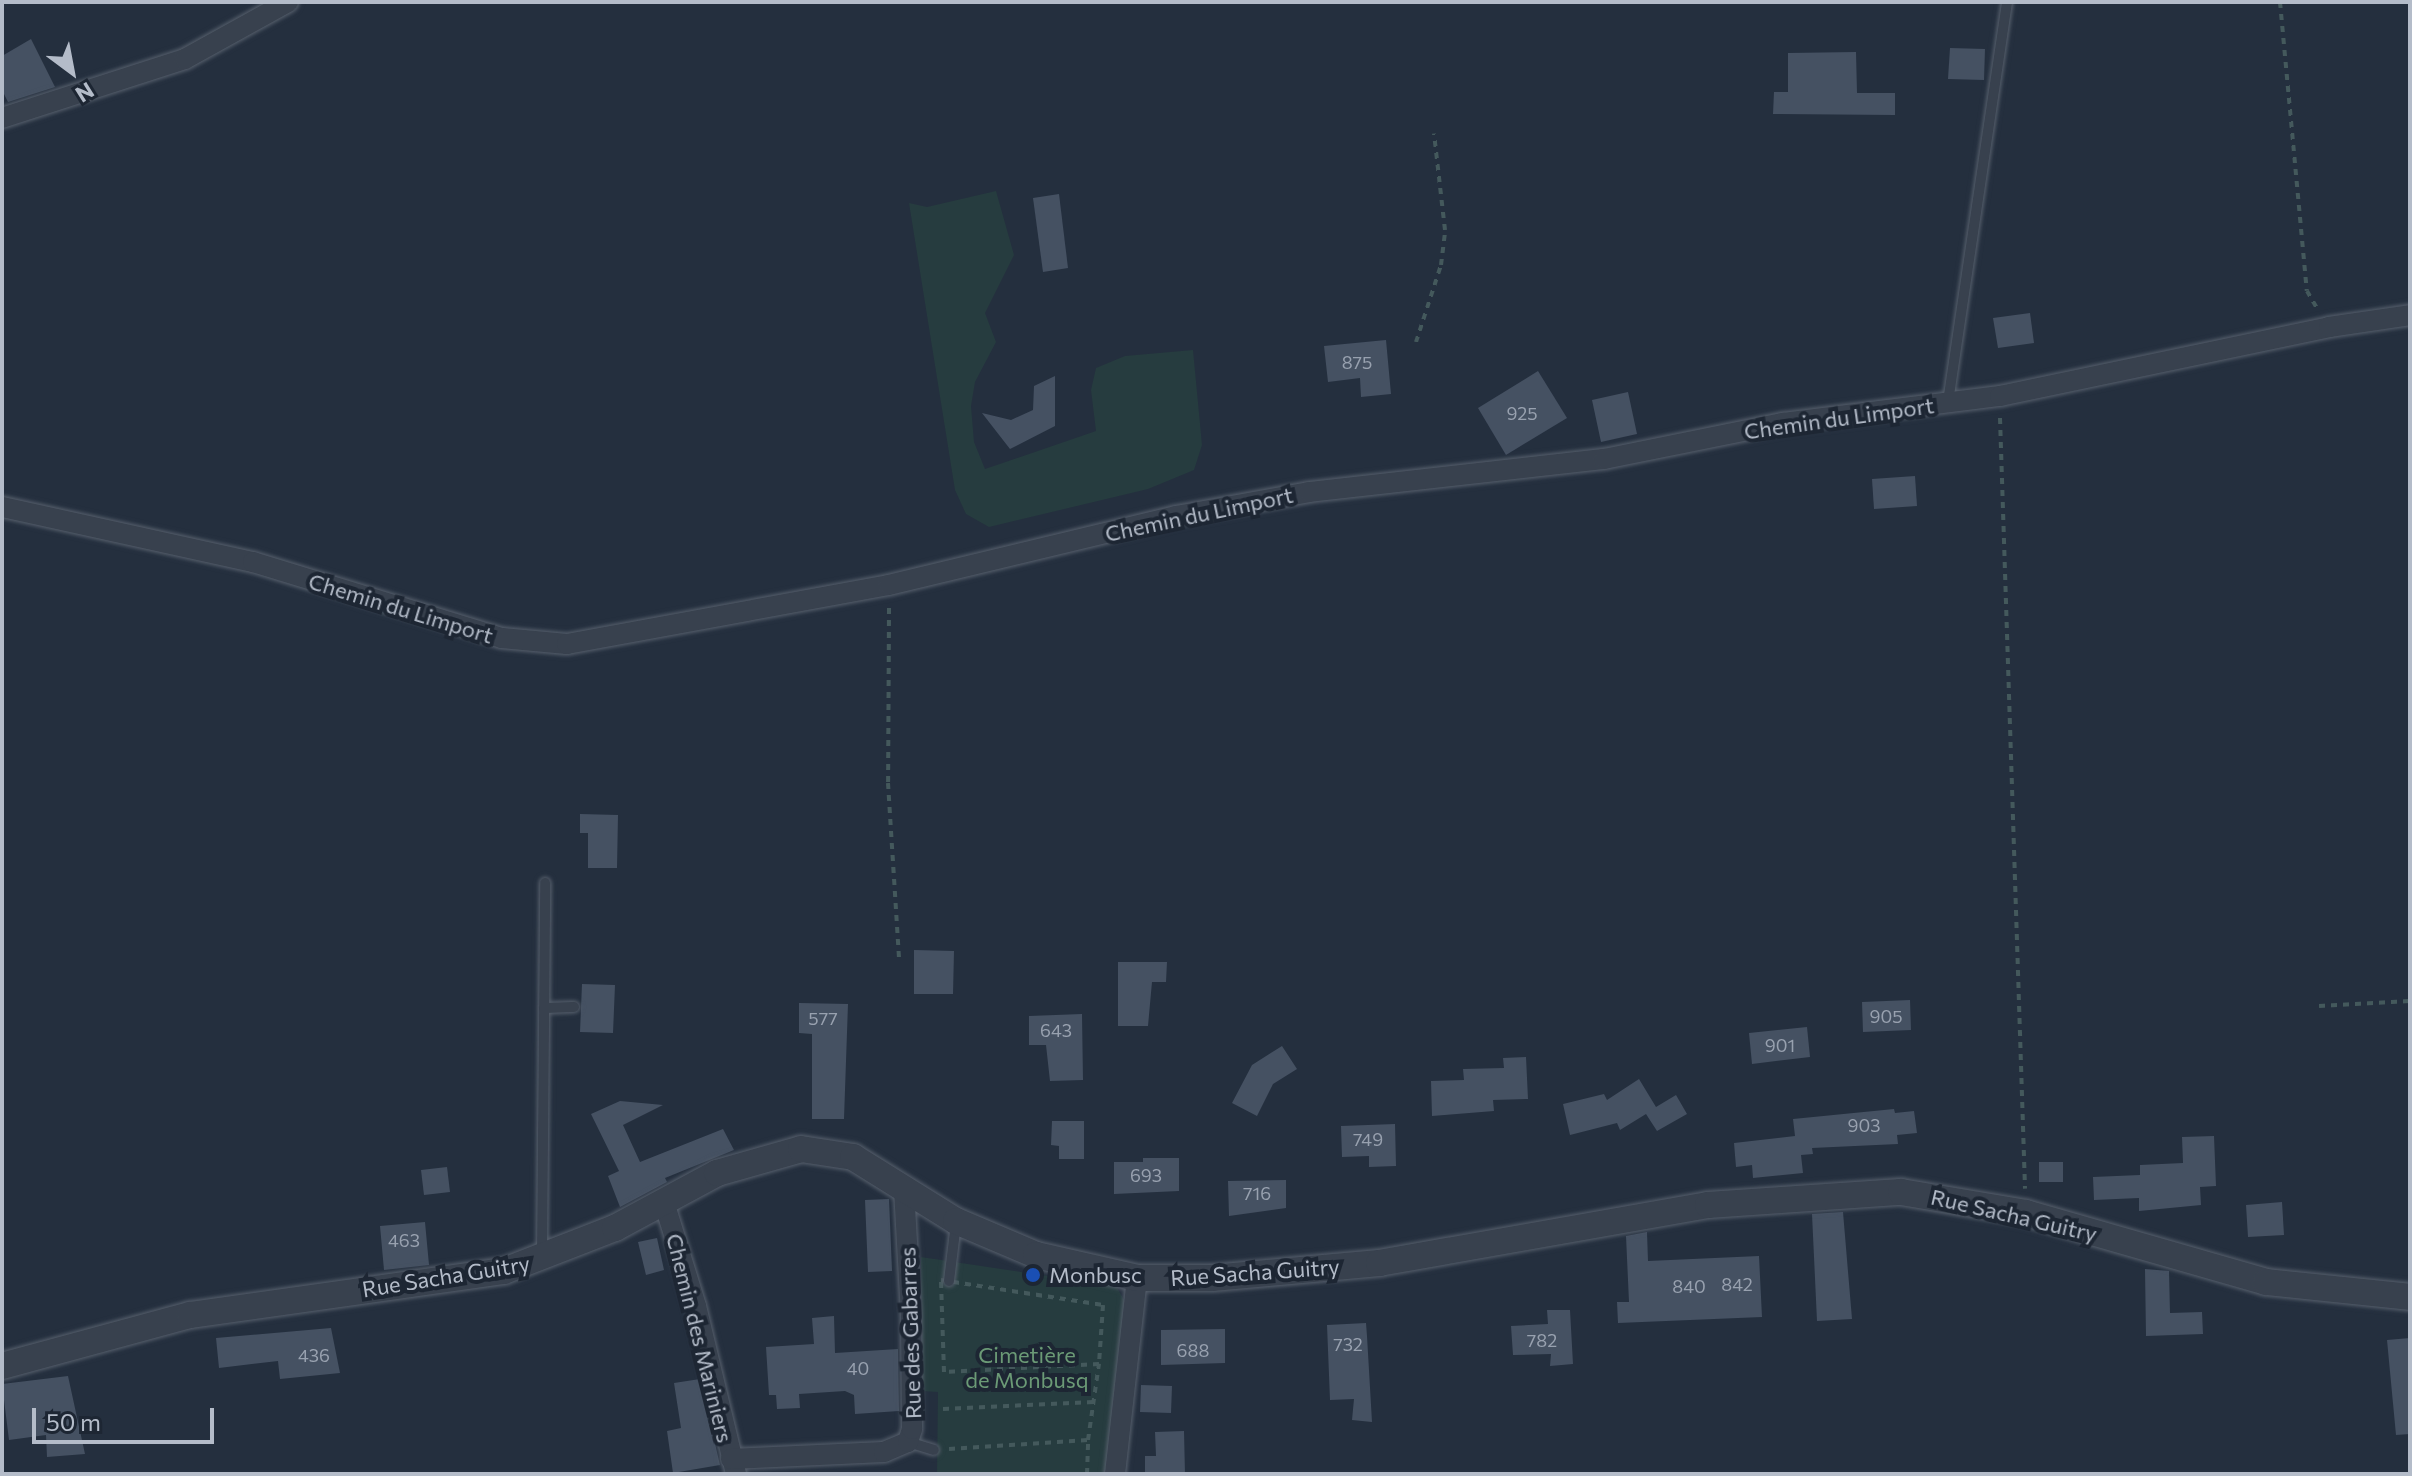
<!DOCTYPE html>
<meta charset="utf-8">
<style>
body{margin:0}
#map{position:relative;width:2412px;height:1476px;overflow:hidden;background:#242f3e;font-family:Commissioner,sans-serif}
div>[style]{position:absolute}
.green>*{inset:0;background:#263c3f}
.building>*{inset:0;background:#455162}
.path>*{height:4px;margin-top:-2px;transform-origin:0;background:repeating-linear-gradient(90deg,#44595c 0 6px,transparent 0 12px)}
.roads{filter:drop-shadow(0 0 2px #565f6c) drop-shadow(0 0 2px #565f6c)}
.service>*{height:10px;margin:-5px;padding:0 5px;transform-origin:5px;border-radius:5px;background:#38414e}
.minor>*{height:20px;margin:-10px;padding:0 10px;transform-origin:10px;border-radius:10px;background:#38414e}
.tertiary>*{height:26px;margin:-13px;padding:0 13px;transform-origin:13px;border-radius:13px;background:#38414e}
.dots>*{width:22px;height:22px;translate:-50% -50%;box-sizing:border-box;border:4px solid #1d2633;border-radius:50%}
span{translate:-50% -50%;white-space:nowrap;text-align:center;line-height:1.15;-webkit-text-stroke:8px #1d2633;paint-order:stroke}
.number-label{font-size:18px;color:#98a1af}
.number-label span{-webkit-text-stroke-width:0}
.street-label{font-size:22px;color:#b4bcc9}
.poi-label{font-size:22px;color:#b4bcc9}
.left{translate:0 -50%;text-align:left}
.park-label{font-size:22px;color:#6b9a76}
.frame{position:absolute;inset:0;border:4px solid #b4bcc9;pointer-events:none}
.north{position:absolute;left:32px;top:32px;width:80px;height:80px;-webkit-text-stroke:6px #1d2633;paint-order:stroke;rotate:148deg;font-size:22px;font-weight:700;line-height:32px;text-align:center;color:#b4bcc9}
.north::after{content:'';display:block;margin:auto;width:28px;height:36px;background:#b4bcc9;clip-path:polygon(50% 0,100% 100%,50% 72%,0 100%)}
.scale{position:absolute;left:32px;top:1408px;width:182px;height:36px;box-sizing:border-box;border:4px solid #b4bcc9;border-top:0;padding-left:10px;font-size:24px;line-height:28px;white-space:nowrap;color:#b4bcc9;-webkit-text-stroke:6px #1d2633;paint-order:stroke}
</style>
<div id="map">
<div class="green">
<div style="clip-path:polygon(996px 191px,1014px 255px,985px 313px,996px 342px,975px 382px,971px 406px,974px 442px,985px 469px,1096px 431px,1091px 390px,1096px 368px,1125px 356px,1193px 350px,1202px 445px,1194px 470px,1148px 489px,989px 527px,966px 514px,955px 490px,909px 203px,927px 207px)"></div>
<div style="clip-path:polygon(921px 1257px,1116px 1286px,1127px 1305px,1105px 1474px,937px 1474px,938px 1392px,922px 1391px)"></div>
</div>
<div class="building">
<div style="clip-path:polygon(31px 39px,55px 87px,8px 102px,2px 90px,2px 56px)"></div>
<div style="clip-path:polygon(1950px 48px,1985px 49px,1984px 80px,1948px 79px)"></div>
<div style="clip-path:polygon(1856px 52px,1857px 93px,1895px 93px,1895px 115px,1773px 114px,1774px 92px,1788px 92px,1788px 53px)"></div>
<div style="clip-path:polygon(1059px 194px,1068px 268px,1043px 272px,1033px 198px)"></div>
<div style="clip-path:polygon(2030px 313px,2034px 343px,1998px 348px,1993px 318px)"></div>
<div style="clip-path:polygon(1386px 340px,1391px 394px,1361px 397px,1360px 378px,1328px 382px,1324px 346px)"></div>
<div style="clip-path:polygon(1538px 371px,1567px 418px,1506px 455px,1478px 408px)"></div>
<div style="clip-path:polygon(1055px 376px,1055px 426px,1010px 449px,982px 413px,1011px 420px,1033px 410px,1034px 386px)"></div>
<div style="clip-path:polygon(1628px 392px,1637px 434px,1601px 442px,1592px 400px)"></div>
<div style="clip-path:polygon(1915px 476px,1917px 506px,1874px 509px,1872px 479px)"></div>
<div style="clip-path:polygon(580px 814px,618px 815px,617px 868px,588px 868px,588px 833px,580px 833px)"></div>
<div style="clip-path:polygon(914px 950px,954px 951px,953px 994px,914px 994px)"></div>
<div style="clip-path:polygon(1118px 962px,1167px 962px,1166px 982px,1152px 982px,1148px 1026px,1118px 1026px)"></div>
<div style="clip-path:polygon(582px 984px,615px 985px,613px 1033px,580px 1032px)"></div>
<div style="clip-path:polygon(1910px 1000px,1911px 1030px,1863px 1032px,1862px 1002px)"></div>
<div style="clip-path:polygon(799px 1003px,848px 1004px,844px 1119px,812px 1119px,812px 1034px,799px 1033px)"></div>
<div style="clip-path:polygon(1082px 1014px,1083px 1080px,1050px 1081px,1046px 1045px,1029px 1045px,1029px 1016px)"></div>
<div style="clip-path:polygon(1807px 1027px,1810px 1057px,1752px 1064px,1749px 1033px)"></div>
<div style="clip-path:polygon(1282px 1046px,1297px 1069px,1273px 1084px,1257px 1116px,1232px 1103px,1252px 1065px)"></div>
<div style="clip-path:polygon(1526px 1057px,1528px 1099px,1493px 1100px,1494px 1111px,1432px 1116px,1431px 1081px,1464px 1080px,1463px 1069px,1504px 1068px,1503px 1058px)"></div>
<div style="clip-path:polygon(1639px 1079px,1656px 1107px,1676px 1095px,1687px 1114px,1657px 1131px,1646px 1114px,1620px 1130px,1617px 1123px,1570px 1135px,1563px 1104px,1604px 1094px,1607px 1100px)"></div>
<div style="clip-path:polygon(620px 1101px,663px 1105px,623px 1125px,640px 1162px,723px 1129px,734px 1150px,665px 1178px,667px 1182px,620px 1207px,608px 1176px,619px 1171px,591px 1114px)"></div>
<div style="clip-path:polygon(1894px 1109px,1895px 1113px,1914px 1111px,1917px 1133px,1897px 1135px,1898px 1144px,1812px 1148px,1813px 1154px,1801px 1155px,1803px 1173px,1753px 1178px,1752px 1165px,1736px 1167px,1734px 1143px,1795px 1136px,1793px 1119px)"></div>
<div style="clip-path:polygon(1052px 1121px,1084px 1121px,1084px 1159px,1059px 1159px,1059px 1146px,1051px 1145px)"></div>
<div style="clip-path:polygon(1395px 1124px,1396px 1166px,1369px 1167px,1369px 1156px,1342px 1157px,1341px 1126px)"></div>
<div style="clip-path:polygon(2214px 1136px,2216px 1186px,2200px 1187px,2201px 1205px,2139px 1211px,2139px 1198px,2094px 1200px,2093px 1177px,2140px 1175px,2140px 1165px,2183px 1163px,2182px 1137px)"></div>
<div style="clip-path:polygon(1143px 1158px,1179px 1158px,1179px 1191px,1114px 1194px,1114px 1162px,1143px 1162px)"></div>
<div style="clip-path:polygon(2039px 1162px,2063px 1162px,2063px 1182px,2039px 1182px)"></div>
<div style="clip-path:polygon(447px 1167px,450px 1192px,424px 1195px,421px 1170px)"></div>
<div style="clip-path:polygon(1286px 1180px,1286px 1208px,1229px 1216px,1228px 1181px)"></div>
<div style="clip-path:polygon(889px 1199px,892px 1271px,868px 1272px,865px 1200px)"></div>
<div style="clip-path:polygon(2282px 1202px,2284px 1235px,2248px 1237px,2246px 1205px)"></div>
<div style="clip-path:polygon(1843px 1212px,1852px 1319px,1817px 1321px,1812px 1214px)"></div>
<div style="clip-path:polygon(425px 1222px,429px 1265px,384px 1270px,380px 1226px)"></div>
<div style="clip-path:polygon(1647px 1232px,1648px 1261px,1759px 1256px,1762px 1317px,1618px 1323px,1617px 1302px,1629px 1302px,1626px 1236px)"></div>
<div style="clip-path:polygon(657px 1238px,664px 1270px,646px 1275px,638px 1242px)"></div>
<div style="clip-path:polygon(2145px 1269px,2169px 1271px,2170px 1313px,2202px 1312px,2203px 1334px,2146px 1336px)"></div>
<div style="clip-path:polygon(1547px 1310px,1570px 1310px,1573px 1364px,1550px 1366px,1551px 1354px,1513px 1355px,1511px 1326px,1548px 1324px)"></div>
<div style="clip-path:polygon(834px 1316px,835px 1353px,898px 1349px,899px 1411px,855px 1414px,854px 1395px,845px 1391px,799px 1394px,800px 1408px,777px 1409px,776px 1395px,769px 1395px,766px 1347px,814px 1344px,812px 1318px)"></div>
<div style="clip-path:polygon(1366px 1323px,1367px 1336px,1372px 1422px,1352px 1420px,1354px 1399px,1330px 1400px,1327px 1325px)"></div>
<div style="clip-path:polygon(331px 1328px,340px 1373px,280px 1379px,278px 1361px,219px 1368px,216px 1338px)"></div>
<div style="clip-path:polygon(1225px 1329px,1225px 1363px,1161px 1365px,1161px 1330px)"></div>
<div style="clip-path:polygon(2410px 1338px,2410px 1434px,2396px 1435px,2387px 1340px)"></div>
<div style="clip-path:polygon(68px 1376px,85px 1454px,47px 1457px,46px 1435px,9px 1440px,2px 1384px)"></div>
<div style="clip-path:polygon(700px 1379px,720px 1465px,673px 1473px,667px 1431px,681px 1428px,674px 1383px)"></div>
<div style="clip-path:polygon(1141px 1385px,1172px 1386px,1171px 1413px,1140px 1412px)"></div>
<div style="clip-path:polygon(1184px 1431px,1185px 1474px,1145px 1474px,1145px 1456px,1156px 1456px,1155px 1432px)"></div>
</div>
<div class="path">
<div style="left:2280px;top:2px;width:290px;rotate:84.7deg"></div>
<div style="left:2307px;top:291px;width:20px;rotate:60deg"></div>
<div style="left:1416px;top:342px;width:81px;rotate:-72deg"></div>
<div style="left:1441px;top:265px;width:35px;rotate:-83deg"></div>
<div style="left:1445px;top:230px;width:97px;rotate:-96.5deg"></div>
<div style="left:2000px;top:418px;width:771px;rotate:88.14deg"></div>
<div style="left:889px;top:608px;width:175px;rotate:90.3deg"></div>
<div style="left:888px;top:783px;width:175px;rotate:86.4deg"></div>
<div style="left:2319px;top:1006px;width:91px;rotate:-3.1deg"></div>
<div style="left:941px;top:1280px;width:164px;rotate:8.8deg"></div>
<div style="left:1103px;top:1305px;width:59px;rotate:93.9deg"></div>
<div style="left:1099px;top:1364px;width:155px;rotate:177deg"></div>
<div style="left:944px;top:1372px;width:92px;rotate:-91.9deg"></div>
<div style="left:943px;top:1409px;width:151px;rotate:-2.7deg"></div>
<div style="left:949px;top:1449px;width:139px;rotate:-3.7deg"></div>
<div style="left:1088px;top:1440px;width:77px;rotate:-81.8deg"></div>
<div style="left:1087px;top:1474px;width:33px;rotate:-88deg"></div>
</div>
<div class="roads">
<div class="service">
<div style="left:1948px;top:402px;width:404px;rotate:-81.6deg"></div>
<div style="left:544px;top:1008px;width:30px;rotate:-2deg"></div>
<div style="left:542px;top:1254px;width:371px;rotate:-89.5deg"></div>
<div style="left:949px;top:1281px;width:58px;rotate:-83.1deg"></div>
<div style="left:908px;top:1442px;width:27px;rotate:17deg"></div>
</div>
<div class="minor">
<div style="left:2px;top:118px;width:192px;rotate:-17.9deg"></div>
<div style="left:185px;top:59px;width:118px;rotate:-29deg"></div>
<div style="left:2px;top:507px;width:257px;rotate:12.4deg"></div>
<div style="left:253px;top:562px;width:260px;rotate:17deg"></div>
<div style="left:502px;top:638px;width:65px;rotate:5.3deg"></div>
<div style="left:567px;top:644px;width:327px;rotate:-10.4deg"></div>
<div style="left:889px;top:585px;width:295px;rotate:-13.5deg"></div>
<div style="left:1176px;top:516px;width:135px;rotate:-10.2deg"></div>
<div style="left:1309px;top:492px;width:297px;rotate:-6.4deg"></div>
<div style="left:1604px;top:459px;width:183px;rotate:-11.4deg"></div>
<div style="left:1783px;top:423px;width:219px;rotate:-7.1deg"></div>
<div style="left:2000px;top:396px;width:336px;rotate:-11.8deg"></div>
<div style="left:2329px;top:327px;width:82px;rotate:-8.4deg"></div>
<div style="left:664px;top:1202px;width:109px;rotate:72.9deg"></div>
<div style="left:696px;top:1306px;width:173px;rotate:76.6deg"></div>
<div style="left:731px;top:1459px;width:153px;rotate:-2.6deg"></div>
<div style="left:884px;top:1452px;width:26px;rotate:-23deg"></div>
<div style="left:908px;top:1442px;width:14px;rotate:-73deg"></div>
<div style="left:912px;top:1429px;width:115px;rotate:-90.5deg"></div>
<div style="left:911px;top:1314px;width:127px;rotate:-93.2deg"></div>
<div style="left:1115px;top:1474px;width:197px;rotate:-83.6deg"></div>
</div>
<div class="tertiary">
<div style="left:2px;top:1366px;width:195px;rotate:-15.2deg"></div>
<div style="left:190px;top:1315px;width:317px;rotate:-8deg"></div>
<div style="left:504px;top:1271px;width:119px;rotate:-21.2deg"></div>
<div style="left:615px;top:1228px;width:116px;rotate:-28.3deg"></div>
<div style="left:717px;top:1173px;width:87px;rotate:-15.9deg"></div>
<div style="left:801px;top:1149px;width:53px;rotate:8.7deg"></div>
<div style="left:853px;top:1157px;width:121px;rotate:31.9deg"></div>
<div style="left:956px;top:1221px;width:87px;rotate:23deg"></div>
<div style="left:1036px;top:1255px;width:104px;rotate:12.8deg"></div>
<div style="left:1137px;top:1278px;width:75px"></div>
<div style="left:1212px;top:1278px;width:168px;rotate:-5.1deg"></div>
<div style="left:1379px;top:1263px;width:334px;rotate:-10deg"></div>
<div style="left:1708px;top:1205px;width:193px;rotate:-3.9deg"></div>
<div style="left:1901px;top:1192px;width:127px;rotate:9.5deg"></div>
<div style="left:2026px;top:1213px;width:250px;rotate:16deg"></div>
<div style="left:2266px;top:1282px;width:145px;rotate:5.9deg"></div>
</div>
</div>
<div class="dots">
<div style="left:1033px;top:1275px;background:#1a4fb4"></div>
</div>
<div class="number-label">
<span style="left:1357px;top:362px">875</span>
<span style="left:1522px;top:413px">925</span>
<span style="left:1886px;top:1016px">905</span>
<span style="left:823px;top:1018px">577</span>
<span style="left:1056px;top:1030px">643</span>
<span style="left:1780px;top:1045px">901</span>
<span style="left:1864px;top:1125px">903</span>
<span style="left:1368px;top:1139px">749</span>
<span style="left:1146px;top:1175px">693</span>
<span style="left:1257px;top:1193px">716</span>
<span style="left:404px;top:1240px">463</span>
<span style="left:1737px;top:1284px">842</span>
<span style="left:1689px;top:1286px">840</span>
<span style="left:1542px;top:1340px">782</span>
<span style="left:1348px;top:1344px">732</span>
<span style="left:1193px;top:1350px">688</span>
<span style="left:314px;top:1355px">436</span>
<span style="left:858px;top:1368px">40</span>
</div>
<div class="street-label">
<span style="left:1839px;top:418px;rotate:-8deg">Chemin du Limport</span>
<span style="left:1199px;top:514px;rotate:-12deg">Chemin du Limport</span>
<span style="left:401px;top:608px;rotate:17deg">Chemin du Limport</span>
<span style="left:2014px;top:1215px;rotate:13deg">Rue Sacha Guitry</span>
<span style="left:1255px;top:1272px;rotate:-4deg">Rue Sacha Guitry</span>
<span style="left:446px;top:1276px;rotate:-9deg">Rue Sacha Guitry</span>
<span style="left:910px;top:1333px;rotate:-92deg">Rue des Gabarres</span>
<span style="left:700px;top:1338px;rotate:76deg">Chemin des Mariniers</span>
</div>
<div class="poi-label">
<span class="left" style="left:1049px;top:1275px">Monbusc</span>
</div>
<div class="park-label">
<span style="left:1027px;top:1367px">Cimetière<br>de Monbusq</span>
</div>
<div class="frame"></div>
<div class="north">N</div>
<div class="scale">50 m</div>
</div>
